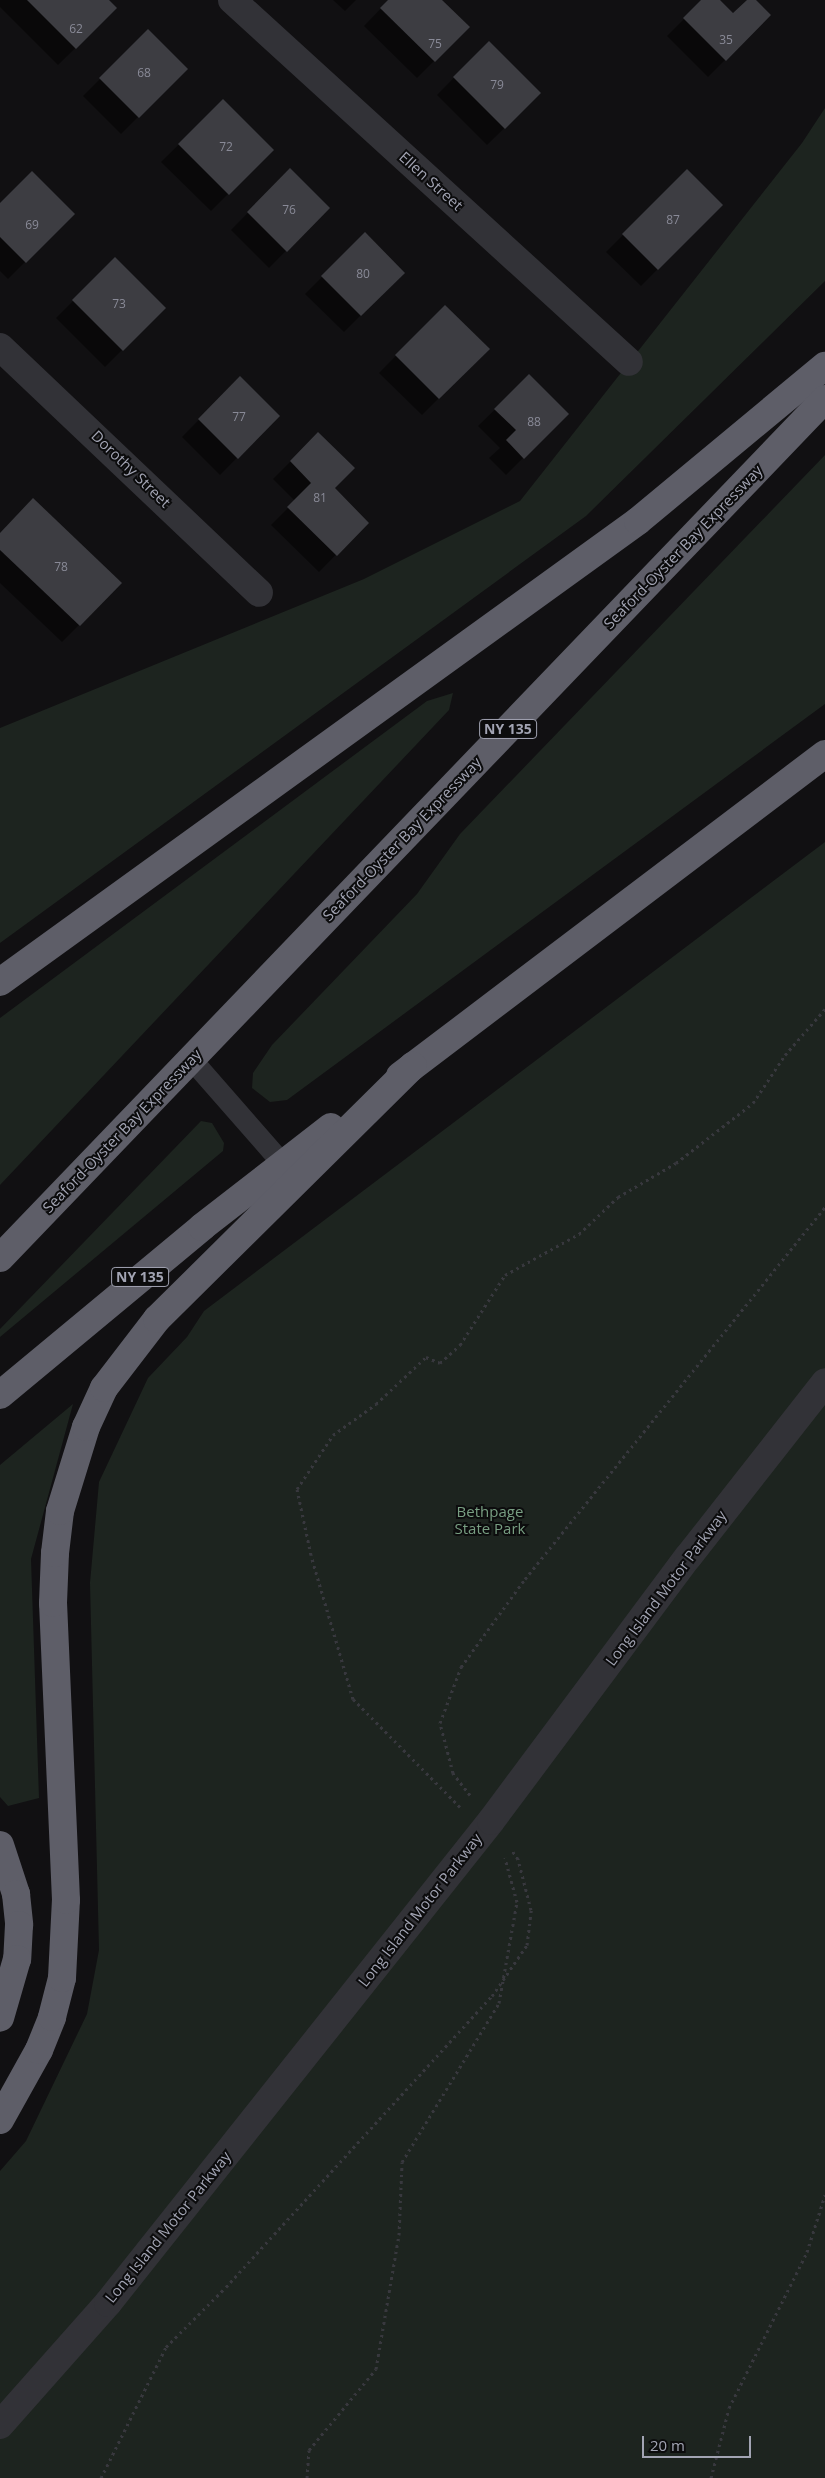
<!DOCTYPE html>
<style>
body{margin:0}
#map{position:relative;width:825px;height:2478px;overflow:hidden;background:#111012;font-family:"Open Sans",sans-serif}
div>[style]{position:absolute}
.green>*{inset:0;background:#1d241f}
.shadow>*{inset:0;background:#0007}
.building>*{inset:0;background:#3d3d42}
.path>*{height:3px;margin-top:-1.5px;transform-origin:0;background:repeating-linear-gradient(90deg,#38383e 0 2.5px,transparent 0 6.5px)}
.service>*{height:21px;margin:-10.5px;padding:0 10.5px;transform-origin:10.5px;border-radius:10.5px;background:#323237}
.minor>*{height:28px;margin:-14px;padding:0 14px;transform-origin:14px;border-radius:14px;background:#323237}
.motorway>*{height:28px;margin:-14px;padding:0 14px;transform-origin:14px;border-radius:14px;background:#5e5e68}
span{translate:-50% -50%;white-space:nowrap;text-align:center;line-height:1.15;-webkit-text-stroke:4px #0c0c0d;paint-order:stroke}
.number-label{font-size:12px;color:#898a97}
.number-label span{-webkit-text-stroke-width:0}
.shield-label span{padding:1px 4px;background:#0c0c0d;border:1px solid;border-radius:4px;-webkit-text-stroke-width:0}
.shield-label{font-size:14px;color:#a2a4b3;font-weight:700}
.street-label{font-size:15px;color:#a2a4b3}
.park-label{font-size:15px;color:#789e82}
.scale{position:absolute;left:642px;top:2436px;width:109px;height:22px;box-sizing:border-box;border:2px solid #a2a4b3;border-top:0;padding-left:6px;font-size:15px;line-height:18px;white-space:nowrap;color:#a2a4b3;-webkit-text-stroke:4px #0c0c0d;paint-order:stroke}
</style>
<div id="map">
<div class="green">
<div style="clip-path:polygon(825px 108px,825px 281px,586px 516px,0 943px,0 728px,364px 579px,520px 501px,802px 143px)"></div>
<div style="clip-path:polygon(825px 455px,825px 704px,287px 1100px,270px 1102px,252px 1088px,253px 1073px,272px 1045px,417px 894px,460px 834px)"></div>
<div style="clip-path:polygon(453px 693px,449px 710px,0 1185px,0 1018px,427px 701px)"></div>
<div style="clip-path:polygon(825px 842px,825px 2478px,0 2478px,0 2171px,26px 2141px,87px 2014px,99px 1950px,90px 1583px,99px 1482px,148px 1378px,187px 1337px,204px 1311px)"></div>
<div style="clip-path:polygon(201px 1121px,212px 1123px,224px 1143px,223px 1151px,0 1337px,0 1329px)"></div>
<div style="clip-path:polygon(73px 1404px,31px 1559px,39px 1798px,8px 1806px,0 1797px,0 1465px)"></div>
</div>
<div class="shadow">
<div style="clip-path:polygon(0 0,108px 0,116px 8px,58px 65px,0 7px)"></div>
<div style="clip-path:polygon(333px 0,356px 0,345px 11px)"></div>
<div style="clip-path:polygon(389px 0,441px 0,468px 27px,417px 78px,364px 26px)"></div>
<div style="clip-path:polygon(703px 0,718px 0,733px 15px,748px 0,754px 0,770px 15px,708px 77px,667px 36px)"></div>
<div style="clip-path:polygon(148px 31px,186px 69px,121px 134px,83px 96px)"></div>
<div style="clip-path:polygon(489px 42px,540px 93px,487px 145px,437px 95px)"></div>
<div style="clip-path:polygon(223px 101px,272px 150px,211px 211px,161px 162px)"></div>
<div style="clip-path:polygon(290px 170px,328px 208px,269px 268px,231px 230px)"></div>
<div style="clip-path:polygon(687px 171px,721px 205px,641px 286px,606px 252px)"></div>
<div style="clip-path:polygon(0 205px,73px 214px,8px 279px,0 271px)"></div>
<div style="clip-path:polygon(365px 234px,403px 273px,344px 332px,305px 294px)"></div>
<div style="clip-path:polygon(115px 259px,164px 308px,105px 367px,56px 318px)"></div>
<div style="clip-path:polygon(445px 306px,488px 349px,422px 415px,379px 373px)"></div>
<div style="clip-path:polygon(529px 376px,567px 414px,506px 475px,489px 458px,500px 448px,478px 426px)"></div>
<div style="clip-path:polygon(240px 378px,278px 416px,220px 475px,182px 437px)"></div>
<div style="clip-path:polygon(318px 434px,333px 488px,367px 523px,319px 572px,271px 525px,295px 501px,273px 479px)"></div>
<div style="clip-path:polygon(0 534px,79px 625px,62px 642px,0 583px)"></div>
</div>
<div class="building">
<div style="clip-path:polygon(27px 0,109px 0,117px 8px,76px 49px)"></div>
<div style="clip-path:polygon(388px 0,442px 0,470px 27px,435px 62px,380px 8px)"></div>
<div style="clip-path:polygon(701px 0,720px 0,733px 13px,747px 0,756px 0,771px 15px,726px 61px,683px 18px)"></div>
<div style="clip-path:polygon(148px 29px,188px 69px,139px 118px,99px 78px)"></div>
<div style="clip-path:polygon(489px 41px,541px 93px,505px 129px,453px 77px)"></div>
<div style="clip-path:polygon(223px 99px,274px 150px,229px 195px,178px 144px)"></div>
<div style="clip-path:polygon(290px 168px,330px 208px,287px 252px,247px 212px)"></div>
<div style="clip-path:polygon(687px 169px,723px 205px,658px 270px,622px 234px)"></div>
<div style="clip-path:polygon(32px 171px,75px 214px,26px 263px,0 237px,0 203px)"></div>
<div style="clip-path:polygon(365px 232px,405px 273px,361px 316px,321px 276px)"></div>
<div style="clip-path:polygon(115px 257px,166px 308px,123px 351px,72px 300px)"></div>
<div style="clip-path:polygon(445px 305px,490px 349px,439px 399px,395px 355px)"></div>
<div style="clip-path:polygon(529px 374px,569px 414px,524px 459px,506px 440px,516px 430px,494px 409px)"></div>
<div style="clip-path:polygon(240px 376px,280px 416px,238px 459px,198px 419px)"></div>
<div style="clip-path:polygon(318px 432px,355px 468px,335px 488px,369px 523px,337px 556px,287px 507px,311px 483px,290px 461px)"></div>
<div style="clip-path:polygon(33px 498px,122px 583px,80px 626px,0 550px,0 533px)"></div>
</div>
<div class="path">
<div style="left:470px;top:1795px;width:28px;rotate:-128deg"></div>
<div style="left:453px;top:1773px;width:52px;rotate:-104.6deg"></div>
<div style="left:440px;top:1723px;width:60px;rotate:-69.4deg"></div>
<div style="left:461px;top:1667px;width:109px;rotate:-54deg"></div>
<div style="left:525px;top:1579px;width:478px;rotate:-51.1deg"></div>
<div style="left:460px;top:1807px;width:152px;rotate:-134.7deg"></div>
<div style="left:353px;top:1699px;width:150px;rotate:-106.3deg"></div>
<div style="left:311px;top:1555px;width:67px;rotate:-102deg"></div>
<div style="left:297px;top:1489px;width:65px;rotate:-56.3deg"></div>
<div style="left:333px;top:1435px;width:53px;rotate:-35.8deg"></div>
<div style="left:376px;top:1404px;width:69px;rotate:-43.2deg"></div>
<div style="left:426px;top:1357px;width:15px;rotate:23deg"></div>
<div style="left:440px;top:1363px;width:27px;rotate:-42deg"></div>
<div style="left:460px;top:1345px;width:83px;rotate:-57.3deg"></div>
<div style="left:505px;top:1275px;width:85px;rotate:-29deg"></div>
<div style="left:579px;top:1234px;width:54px;rotate:-43.5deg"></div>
<div style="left:618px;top:1197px;width:67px;rotate:-30.4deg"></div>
<div style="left:676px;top:1163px;width:98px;rotate:-37.9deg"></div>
<div style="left:753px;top:1103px;width:58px;rotate:-56.3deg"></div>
<div style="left:785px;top:1055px;width:61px;rotate:-49deg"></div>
<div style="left:101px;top:2478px;width:146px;rotate:-63.6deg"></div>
<div style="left:166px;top:2347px;width:85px;rotate:-45deg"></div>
<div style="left:226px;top:2287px;width:394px;rotate:-47.6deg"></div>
<div style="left:492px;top:1996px;width:62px;rotate:-55.5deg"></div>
<div style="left:527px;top:1945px;width:35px;rotate:-83deg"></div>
<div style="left:531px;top:1910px;width:53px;rotate:-104.3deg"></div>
<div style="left:518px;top:1859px;width:12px;rotate:-125deg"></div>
<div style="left:307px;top:2478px;width:28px;rotate:-86deg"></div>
<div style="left:309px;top:2450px;width:105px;rotate:-50.4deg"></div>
<div style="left:376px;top:2369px;width:136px;rotate:-80.3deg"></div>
<div style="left:399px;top:2235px;width:73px;rotate:-87.6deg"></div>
<div style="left:402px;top:2162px;width:186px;rotate:-58.6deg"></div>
<div style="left:499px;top:2003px;width:103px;rotate:-79.9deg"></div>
<div style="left:517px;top:1902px;width:46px;rotate:-105.3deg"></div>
<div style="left:711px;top:2478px;width:72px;rotate:-75.6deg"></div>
<div style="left:729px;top:2408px;width:174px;rotate:-63.4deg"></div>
<div style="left:807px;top:2252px;width:60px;rotate:-72.5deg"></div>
</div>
<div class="service">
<div style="left:191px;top:1059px;width:138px;rotate:48.8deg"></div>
</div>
<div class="minor">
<div style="left:232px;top:0;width:537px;rotate:42.36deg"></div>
<div style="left:0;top:347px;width:357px;rotate:43.5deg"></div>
<div style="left:0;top:2425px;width:163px;rotate:-48.5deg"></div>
<div style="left:108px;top:2303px;width:616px;rotate:-51.53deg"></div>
<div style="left:491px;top:1821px;width:329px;rotate:-53.3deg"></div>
<div style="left:688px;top:1557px;width:222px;rotate:-51.9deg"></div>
</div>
<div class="motorway">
<div style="left:0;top:982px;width:787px;rotate:-35.85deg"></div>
<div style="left:638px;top:521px;width:243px;rotate:-39.7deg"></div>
<div style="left:400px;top:1076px;width:533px;rotate:-37.15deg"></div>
<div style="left:0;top:1258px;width:1191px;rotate:-46.16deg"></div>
<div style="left:0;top:1395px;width:263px;rotate:-39.7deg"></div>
<div style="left:202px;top:1227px;width:163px;rotate:-37.8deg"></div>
<div style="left:0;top:1845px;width:52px;rotate:71.9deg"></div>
<div style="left:16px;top:1894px;width:31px;rotate:84deg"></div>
<div style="left:19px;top:1925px;width:34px;rotate:93deg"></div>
<div style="left:17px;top:1959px;width:61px;rotate:106.1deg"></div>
<div style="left:0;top:2120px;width:80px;rotate:-60.9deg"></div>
<div style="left:39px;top:2050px;width:35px;rotate:-68deg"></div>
<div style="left:52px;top:2017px;width:40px;rotate:-75.6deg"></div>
<div style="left:62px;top:1978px;width:78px;rotate:-87.1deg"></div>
<div style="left:66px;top:1900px;width:297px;rotate:-92.5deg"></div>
<div style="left:53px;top:1603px;width:50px;rotate:-87.7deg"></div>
<div style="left:55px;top:1553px;width:42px;rotate:-83.2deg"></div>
<div style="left:60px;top:1511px;width:88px;rotate:-72.8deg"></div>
<div style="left:86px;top:1427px;width:43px;rotate:-65.2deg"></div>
<div style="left:104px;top:1388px;width:87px;rotate:-52.5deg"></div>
<div style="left:157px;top:1319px;width:360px;rotate:-44.7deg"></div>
</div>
<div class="number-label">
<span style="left:76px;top:29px">62</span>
<span style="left:726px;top:40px">35</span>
<span style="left:435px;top:44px">75</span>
<span style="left:144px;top:73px">68</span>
<span style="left:497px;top:85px">79</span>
<span style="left:226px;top:147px">72</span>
<span style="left:289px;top:210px">76</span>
<span style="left:673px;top:220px">87</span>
<span style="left:32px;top:225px">69</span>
<span style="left:363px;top:274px">80</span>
<span style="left:119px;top:304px">73</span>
<span style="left:239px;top:417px">77</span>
<span style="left:534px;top:422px">88</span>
<span style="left:320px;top:498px">81</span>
<span style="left:61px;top:567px">78</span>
</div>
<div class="shield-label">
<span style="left:508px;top:729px">NY 135</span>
<span style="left:140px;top:1277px">NY 135</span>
</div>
<div class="street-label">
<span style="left:431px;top:181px;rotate:42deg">Ellen Street</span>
<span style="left:131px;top:469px;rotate:44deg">Dorothy Street</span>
<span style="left:683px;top:547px;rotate:-46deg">Seaford-Oyster Bay Expressway</span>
<span style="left:402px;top:839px;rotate:-46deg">Seaford-Oyster Bay Expressway</span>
<span style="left:122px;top:1131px;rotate:-46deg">Seaford-Oyster Bay Expressway</span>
<span style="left:666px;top:1588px;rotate:-53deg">Long Island Motor Parkway</span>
<span style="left:420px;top:1910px;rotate:-52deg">Long Island Motor Parkway</span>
<span style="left:168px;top:2227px;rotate:-51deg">Long Island Motor Parkway</span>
</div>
<div class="park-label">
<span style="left:490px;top:1520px">Bethpage<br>State Park</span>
</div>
<div class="scale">20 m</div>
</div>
